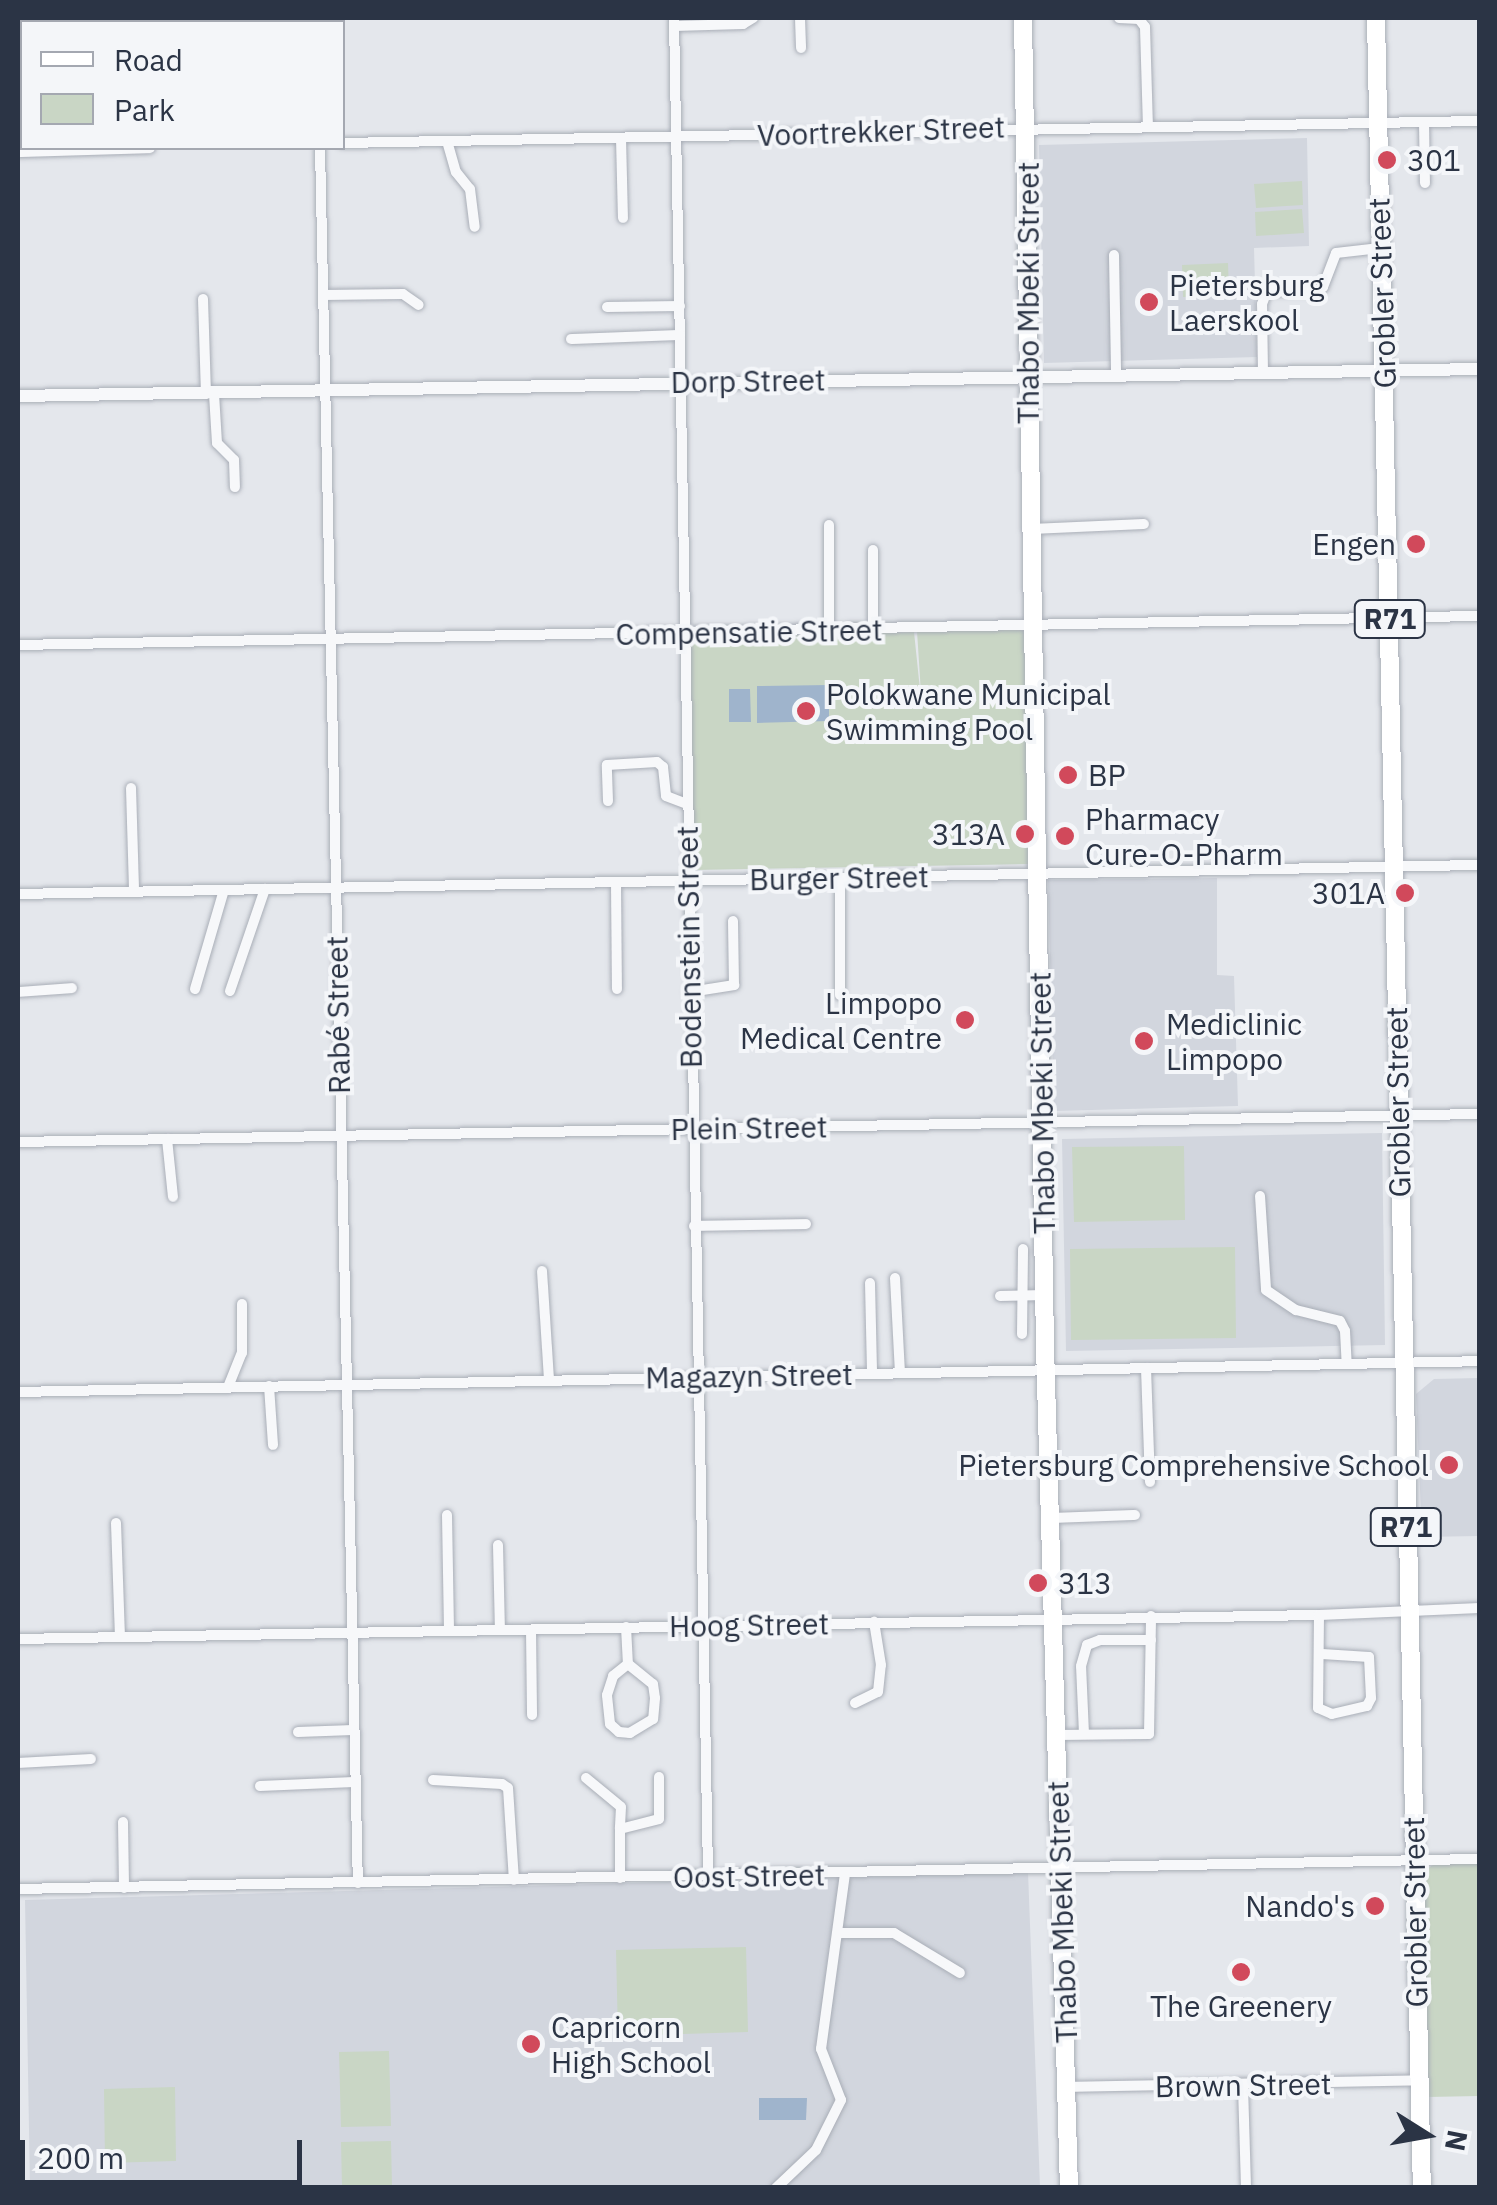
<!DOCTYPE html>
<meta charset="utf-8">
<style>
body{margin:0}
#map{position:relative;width:1497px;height:2205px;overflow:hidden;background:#e4e7ec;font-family:"IBM Plex Sans",sans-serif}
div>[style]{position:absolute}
.built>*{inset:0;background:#d2d6de}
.green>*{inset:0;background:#c9d6c5}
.water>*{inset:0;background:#9fb4cc}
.roads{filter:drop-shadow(0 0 2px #a9aeb7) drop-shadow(0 0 2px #a9aeb7)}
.minor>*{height:10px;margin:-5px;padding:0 5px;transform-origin:5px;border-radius:5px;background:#f7f8fa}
.tertiary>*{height:12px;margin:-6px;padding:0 6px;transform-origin:6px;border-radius:6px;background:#f7f8fa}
.primary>*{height:18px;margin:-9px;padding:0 9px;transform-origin:9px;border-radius:9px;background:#fff}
.dots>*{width:28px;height:28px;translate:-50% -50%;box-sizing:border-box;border:5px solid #f4f6f9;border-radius:50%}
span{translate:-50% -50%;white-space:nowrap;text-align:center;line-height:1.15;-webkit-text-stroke:8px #f4f6f9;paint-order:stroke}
.shield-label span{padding:2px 8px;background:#f4f6f9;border:2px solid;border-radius:8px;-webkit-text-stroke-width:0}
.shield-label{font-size:28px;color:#2b3445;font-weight:700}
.street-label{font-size:30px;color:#2b3445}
.poi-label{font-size:30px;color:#2b3445}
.left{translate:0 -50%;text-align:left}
.right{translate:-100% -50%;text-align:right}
.frame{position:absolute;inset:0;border:20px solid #2b3445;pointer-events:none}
.legend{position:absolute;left:20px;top:20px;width:325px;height:130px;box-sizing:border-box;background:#f4f6f9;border:2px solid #a4a8b1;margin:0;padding:12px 18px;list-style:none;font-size:30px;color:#2b3445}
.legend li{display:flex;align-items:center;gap:20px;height:50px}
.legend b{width:50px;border:2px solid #a4a8b1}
.north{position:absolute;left:1377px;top:2085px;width:100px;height:100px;-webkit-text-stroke:8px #f4f6f9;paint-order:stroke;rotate:101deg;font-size:28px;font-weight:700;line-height:40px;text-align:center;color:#2b3445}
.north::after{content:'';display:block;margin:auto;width:35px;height:45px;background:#2b3445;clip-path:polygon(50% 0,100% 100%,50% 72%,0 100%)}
.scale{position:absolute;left:20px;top:2140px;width:282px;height:45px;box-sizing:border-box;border:5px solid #2b3445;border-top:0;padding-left:12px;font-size:30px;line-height:35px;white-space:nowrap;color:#2b3445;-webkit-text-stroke:8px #f4f6f9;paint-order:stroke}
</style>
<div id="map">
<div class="built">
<div style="clip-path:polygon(1307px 138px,1309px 246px,1254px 248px,1257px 357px,1044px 363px,1039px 145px)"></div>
<div style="clip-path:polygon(1217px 878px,1217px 975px,1234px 976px,1238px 1106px,1054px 1111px,1048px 880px)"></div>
<div style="clip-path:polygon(1382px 1133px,1385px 1345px,1066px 1351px,1062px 1139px)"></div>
<div style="clip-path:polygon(1479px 1378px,1479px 1536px,1422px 1537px,1416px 1394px,1434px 1379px)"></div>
<div style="clip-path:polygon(1028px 1872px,1040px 2187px,30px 2187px,25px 1900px)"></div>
</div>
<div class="green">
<div style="clip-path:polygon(1302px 181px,1303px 205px,1256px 208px,1254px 184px)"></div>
<div style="clip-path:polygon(1302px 209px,1304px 233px,1256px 236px,1255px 212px)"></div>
<div style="clip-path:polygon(1228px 263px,1229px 295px,1183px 297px,1182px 265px)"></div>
<div style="clip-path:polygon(1025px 629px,1029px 864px,694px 870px,688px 638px,914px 632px,922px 709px,917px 631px)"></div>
<div style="clip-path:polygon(1184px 1146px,1185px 1220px,1074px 1222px,1072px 1147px)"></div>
<div style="clip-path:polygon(1235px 1247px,1236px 1338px,1071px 1340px,1070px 1249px)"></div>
<div style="clip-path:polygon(1479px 1862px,1479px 2096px,1427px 2097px,1423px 1872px,1434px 1864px)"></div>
<div style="clip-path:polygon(746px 1947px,748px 2032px,618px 2036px,616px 1950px)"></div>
<div style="clip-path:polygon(389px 2051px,391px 2126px,341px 2127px,339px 2052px)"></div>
<div style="clip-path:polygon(175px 2087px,176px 2161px,105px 2163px,104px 2089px)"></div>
<div style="clip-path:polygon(391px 2141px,392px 2187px,342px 2187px,341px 2142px)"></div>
</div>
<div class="water">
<div style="clip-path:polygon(829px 685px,829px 721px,757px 723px,757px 686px)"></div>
<div style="clip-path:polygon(729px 689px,750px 689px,751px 722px,729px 722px)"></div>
<div style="clip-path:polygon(759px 2098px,807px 2098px,806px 2120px,759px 2120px)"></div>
</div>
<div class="roads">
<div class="minor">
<div style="left:674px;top:18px;width:1858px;rotate:88.95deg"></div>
<div style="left:800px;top:18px;width:30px;rotate:88deg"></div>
<div style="left:1119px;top:18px;width:20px;rotate:3deg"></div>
<div style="left:1139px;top:19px;width:10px;rotate:53deg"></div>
<div style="left:1145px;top:27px;width:100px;rotate:88.3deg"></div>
<div style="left:320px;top:22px;width:4px;rotate:-90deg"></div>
<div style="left:674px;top:26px;width:69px;rotate:-1.7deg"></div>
<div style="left:743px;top:24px;width:12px;rotate:-31deg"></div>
<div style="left:1424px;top:122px;width:61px;rotate:89.1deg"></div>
<div style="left:621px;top:138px;width:80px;rotate:88.6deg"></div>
<div style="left:447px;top:141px;width:32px;rotate:74deg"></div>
<div style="left:456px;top:172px;width:22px;rotate:51deg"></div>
<div style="left:470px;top:189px;width:38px;rotate:83deg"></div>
<div style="left:342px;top:143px;width:1138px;rotate:-1.11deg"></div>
<div style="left:320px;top:148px;width:1735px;rotate:88.75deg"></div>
<div style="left:18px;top:152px;width:132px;rotate:-1.7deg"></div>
<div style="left:1114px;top:255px;width:120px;rotate:89deg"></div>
<div style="left:323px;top:295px;width:80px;rotate:-0.7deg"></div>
<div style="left:403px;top:294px;width:19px;rotate:35deg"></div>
<div style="left:203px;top:299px;width:95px;rotate:88.2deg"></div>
<div style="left:607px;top:307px;width:73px;rotate:-0.8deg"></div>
<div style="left:571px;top:339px;width:109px;rotate:-2.1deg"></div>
<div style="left:1263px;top:373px;width:69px;rotate:-90.8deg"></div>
<div style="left:1262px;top:304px;width:14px;rotate:-69deg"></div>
<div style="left:1267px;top:291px;width:51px;rotate:-1.1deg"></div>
<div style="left:1318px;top:290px;width:6px;rotate:-31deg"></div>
<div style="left:1323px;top:287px;width:36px;rotate:-69deg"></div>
<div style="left:1336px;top:253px;width:44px;rotate:-6.5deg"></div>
<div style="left:214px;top:394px;width:49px;rotate:86.5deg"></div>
<div style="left:217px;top:443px;width:24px;rotate:45deg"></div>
<div style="left:234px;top:460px;width:27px;rotate:88deg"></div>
<div style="left:1031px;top:529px;width:113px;rotate:-2.5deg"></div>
<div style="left:873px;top:630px;width:80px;rotate:-90deg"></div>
<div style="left:829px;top:632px;width:107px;rotate:-90deg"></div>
<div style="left:18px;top:645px;width:1462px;rotate:-1.14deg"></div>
<div style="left:131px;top:788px;width:104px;rotate:88.3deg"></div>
<div style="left:608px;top:801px;width:36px;rotate:-92deg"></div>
<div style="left:607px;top:765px;width:50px;rotate:-3.4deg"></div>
<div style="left:657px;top:762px;width:8px;rotate:40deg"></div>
<div style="left:663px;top:767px;width:29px;rotate:84deg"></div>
<div style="left:666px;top:796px;width:22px;rotate:21deg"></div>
<div style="left:616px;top:882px;width:107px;rotate:89.5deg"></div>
<div style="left:18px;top:894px;width:1462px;rotate:-1.14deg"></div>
<div style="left:195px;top:989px;width:103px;rotate:-73.7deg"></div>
<div style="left:230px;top:991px;width:108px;rotate:-71.1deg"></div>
<div style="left:18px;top:992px;width:54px;rotate:-4.2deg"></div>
<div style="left:690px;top:992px;width:45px;rotate:-9deg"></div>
<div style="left:734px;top:985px;width:64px;rotate:-90.9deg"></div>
<div style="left:840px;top:995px;width:117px;rotate:-90deg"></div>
<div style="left:167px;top:1139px;width:58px;rotate:84.1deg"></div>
<div style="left:18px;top:1142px;width:1462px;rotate:-1.1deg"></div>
<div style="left:1260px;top:1196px;width:94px;rotate:86.3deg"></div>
<div style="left:1266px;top:1290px;width:36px;rotate:34deg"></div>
<div style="left:1296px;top:1310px;width:45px;rotate:14deg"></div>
<div style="left:1340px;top:1321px;width:11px;rotate:63deg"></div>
<div style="left:1345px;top:1331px;width:33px;rotate:87deg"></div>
<div style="left:694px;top:1226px;width:112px;rotate:-1deg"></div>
<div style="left:542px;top:1271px;width:109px;rotate:86.3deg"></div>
<div style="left:895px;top:1278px;width:95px;rotate:87deg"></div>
<div style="left:870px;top:1283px;width:91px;rotate:88.7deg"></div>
<div style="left:1000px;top:1296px;width:45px;rotate:-1.3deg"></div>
<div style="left:1022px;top:1334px;width:85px;rotate:-89.3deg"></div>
<div style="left:1146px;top:1368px;width:114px;rotate:88deg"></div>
<div style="left:269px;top:1386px;width:59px;rotate:86.1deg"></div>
<div style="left:228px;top:1387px;width:37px;rotate:-68deg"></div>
<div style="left:242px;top:1353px;width:49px;rotate:-90deg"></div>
<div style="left:18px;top:1392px;width:1462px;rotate:-1.21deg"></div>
<div style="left:447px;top:1515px;width:116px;rotate:89deg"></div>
<div style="left:1050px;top:1518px;width:85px;rotate:-2deg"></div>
<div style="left:116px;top:1523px;width:114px;rotate:88deg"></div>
<div style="left:498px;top:1545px;width:85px;rotate:88.7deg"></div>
<div style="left:1319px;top:1615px;width:93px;rotate:90.6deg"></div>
<div style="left:1318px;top:1708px;width:15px;rotate:23deg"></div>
<div style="left:1332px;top:1714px;width:36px;rotate:-13deg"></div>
<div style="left:1367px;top:1706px;width:9px;rotate:-63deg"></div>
<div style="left:1371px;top:1698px;width:41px;rotate:-92.8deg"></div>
<div style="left:1369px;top:1657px;width:47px;rotate:-176.3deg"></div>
<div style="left:626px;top:1627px;width:37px;rotate:87deg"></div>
<div style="left:628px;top:1664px;width:32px;rotate:39deg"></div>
<div style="left:653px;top:1684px;width:14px;rotate:82deg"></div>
<div style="left:655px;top:1698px;width:21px;rotate:95deg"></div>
<div style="left:653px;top:1719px;width:27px;rotate:149deg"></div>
<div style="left:630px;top:1733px;width:11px;rotate:-175deg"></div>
<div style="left:619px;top:1732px;width:12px;rotate:-138deg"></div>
<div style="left:610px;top:1724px;width:29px;rotate:-96deg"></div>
<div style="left:607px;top:1695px;width:20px;rotate:-72deg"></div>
<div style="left:613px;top:1676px;width:19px;rotate:-39deg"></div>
<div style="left:531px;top:1630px;width:85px;rotate:89.3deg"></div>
<div style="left:18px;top:1639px;width:1301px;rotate:-1.06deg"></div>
<div style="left:1319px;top:1615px;width:161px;rotate:-2.5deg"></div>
<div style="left:855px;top:1703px;width:25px;rotate:-26deg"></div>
<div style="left:878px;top:1692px;width:27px;rotate:-84deg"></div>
<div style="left:881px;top:1665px;width:44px;rotate:-99.2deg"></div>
<div style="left:298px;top:1732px;width:55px;rotate:-2.1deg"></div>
<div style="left:1084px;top:1734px;width:68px;rotate:-92.5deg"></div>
<div style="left:1081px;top:1666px;width:22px;rotate:-74deg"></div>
<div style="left:1087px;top:1645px;width:14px;rotate:-21deg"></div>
<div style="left:1100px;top:1640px;width:51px"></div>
<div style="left:1057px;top:1735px;width:92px;rotate:-0.6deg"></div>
<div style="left:1149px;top:1734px;width:118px;rotate:-89deg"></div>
<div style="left:18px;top:1763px;width:73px;rotate:-3.1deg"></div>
<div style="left:586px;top:1778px;width:45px;rotate:39.6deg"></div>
<div style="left:621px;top:1807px;width:22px;rotate:93deg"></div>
<div style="left:433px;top:1780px;width:69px;rotate:3.3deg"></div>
<div style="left:502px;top:1784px;width:7px;rotate:34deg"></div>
<div style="left:508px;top:1788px;width:92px;rotate:86.3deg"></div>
<div style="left:260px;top:1786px;width:94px;rotate:-2.4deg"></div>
<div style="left:123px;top:1822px;width:66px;rotate:89.1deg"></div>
<div style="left:620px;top:1878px;width:49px;rotate:-90deg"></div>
<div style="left:620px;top:1829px;width:40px;rotate:-14.4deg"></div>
<div style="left:659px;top:1819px;width:42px;rotate:-90deg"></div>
<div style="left:18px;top:1889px;width:1462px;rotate:-1.18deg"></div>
<div style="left:838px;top:1933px;width:56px"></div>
<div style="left:894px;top:1933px;width:77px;rotate:31.2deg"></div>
<div style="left:1243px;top:2086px;width:102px;rotate:88.3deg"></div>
<div style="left:1067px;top:2087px;width:352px;rotate:-1.1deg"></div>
<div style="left:776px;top:2188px;width:55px;rotate:-43.5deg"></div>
<div style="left:816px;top:2150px;width:56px;rotate:-63.4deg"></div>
<div style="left:841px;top:2100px;width:55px;rotate:-111.4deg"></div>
<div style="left:821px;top:2049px;width:177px;rotate:-82.2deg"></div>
</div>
<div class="tertiary">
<div style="left:18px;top:396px;width:1462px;rotate:-1.06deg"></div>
</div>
<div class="primary">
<div style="left:1023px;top:18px;width:1328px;rotate:89.05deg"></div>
<div style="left:1045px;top:1346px;width:842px;rotate:88.37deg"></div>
<div style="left:1376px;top:18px;width:2170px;rotate:88.79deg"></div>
</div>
</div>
<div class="dots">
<div style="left:1387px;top:160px;background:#d1495b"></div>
<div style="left:1149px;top:302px;background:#d1495b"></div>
<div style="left:1416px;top:544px;background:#d1495b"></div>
<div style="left:806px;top:711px;background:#d1495b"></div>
<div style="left:1068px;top:775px;background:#d1495b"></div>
<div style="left:1025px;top:834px;background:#d1495b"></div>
<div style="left:1065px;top:836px;background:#d1495b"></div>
<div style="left:1405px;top:893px;background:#d1495b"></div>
<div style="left:965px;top:1020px;background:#d1495b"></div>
<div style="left:1144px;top:1041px;background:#d1495b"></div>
<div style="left:1449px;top:1465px;background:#d1495b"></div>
<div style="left:1038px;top:1583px;background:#d1495b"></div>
<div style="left:1375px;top:1906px;background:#d1495b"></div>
<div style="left:1241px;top:1972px;background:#d1495b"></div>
<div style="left:531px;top:2044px;background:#d1495b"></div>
</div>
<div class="shield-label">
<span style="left:1390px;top:619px">R71</span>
<span style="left:1406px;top:1527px">R71</span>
</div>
<div class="street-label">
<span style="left:881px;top:131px;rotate:-2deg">Voortrekker Street</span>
<span style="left:1028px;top:293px;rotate:-90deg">Thabo Mbeki Street</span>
<span style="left:1382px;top:293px;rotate:-92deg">Grobler Street</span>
<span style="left:748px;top:381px;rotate:-1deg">Dorp Street</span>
<span style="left:749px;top:632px;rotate:-1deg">Compensatie Street</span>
<span style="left:839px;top:878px;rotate:-1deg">Burger Street</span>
<span style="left:689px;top:947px;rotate:-91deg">Bodenstein Street</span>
<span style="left:338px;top:1015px;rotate:-91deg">Rabé Street</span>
<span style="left:1398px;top:1102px;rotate:-91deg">Grobler Street</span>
<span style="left:1042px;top:1103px;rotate:-91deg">Thabo Mbeki Street</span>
<span style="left:749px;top:1128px;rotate:-1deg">Plein Street</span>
<span style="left:749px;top:1376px;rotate:-1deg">Magazyn Street</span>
<span style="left:749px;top:1625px;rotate:-1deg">Hoog Street</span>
<span style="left:749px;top:1876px;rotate:-1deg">Oost Street</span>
<span style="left:1062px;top:1912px;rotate:-92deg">Thabo Mbeki Street</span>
<span style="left:1415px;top:1912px;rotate:-91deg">Grobler Street</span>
<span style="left:1243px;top:2085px;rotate:-1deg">Brown Street</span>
</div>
<div class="poi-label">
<span class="left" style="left:1407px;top:160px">301</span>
<span class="left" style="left:1169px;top:302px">Pietersburg<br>Laerskool</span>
<span class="right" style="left:1396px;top:544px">Engen</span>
<span class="left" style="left:826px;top:711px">Polokwane Municipal<br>Swimming Pool</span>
<span class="left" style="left:1088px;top:775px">BP</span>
<span class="left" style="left:1085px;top:836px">Pharmacy<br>Cure-O-Pharm</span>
<span class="right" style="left:1005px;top:834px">313A</span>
<span class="right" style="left:1385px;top:893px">301A</span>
<span class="right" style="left:942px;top:1020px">Limpopo<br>Medical Centre</span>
<span class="left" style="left:1166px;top:1041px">Mediclinic<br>Limpopo</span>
<span class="right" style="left:1429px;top:1465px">Pietersburg Comprehensive School</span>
<span class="left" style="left:1058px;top:1583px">313</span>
<span class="right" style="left:1355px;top:1906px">Nando's</span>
<span style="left:1241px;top:2006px">The Greenery</span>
<span class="left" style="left:551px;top:2044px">Capricorn<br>High School</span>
</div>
<div class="frame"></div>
<ul class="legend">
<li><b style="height:12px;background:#fff"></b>Road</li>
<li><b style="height:28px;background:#c9d6c5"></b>Park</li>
</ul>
<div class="north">N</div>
<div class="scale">200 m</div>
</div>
